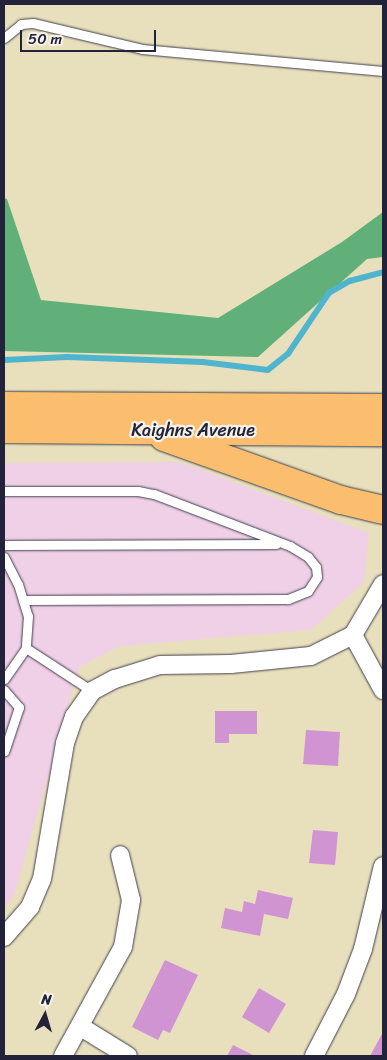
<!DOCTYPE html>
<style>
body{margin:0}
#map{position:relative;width:387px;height:1060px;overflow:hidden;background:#e8e0bc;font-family:Sriracha,sans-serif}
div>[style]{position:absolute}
.built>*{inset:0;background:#efd0e6}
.forest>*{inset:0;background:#61b07a}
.stream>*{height:5.5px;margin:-2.75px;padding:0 2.75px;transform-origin:2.75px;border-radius:2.75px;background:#4fb4ce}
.building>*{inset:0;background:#d094d3}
.roads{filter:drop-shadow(0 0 1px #403e4e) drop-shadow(0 0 1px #403e4e)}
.lane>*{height:9px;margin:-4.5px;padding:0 4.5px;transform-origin:4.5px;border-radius:4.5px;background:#fff}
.street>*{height:18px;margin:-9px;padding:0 9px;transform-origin:9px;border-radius:9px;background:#fff}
.highway>*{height:28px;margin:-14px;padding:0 14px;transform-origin:14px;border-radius:14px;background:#fabe6e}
span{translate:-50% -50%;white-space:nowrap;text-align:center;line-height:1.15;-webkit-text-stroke:4.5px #f7f3e8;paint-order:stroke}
.street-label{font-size:18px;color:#22223b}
.frame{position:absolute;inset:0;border:5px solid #22223b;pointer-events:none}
.north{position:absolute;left:20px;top:990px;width:50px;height:50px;-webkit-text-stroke:4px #f7f3e8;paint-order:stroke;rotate:6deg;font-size:14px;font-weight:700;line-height:20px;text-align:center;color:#22223b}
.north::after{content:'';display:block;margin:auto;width:18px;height:22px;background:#22223b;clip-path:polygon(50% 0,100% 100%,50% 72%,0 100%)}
.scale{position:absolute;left:20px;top:30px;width:136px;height:22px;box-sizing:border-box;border:2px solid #22223b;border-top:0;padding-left:6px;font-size:15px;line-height:18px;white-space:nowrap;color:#22223b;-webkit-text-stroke:4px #f7f3e8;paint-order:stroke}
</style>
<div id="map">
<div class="built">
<div style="clip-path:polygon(180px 462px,369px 533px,364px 582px,311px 630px,120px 646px,79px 667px,14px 896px,4px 908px,4px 463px)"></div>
</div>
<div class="forest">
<div style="clip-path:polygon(4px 198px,7px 199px,41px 300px,218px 318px,342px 242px,383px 212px,383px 257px,367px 259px,258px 357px,4px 351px)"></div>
</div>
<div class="stream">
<div style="left:4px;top:360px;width:63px;rotate:-2.7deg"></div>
<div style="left:67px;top:357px;width:136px;rotate:2.1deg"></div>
<div style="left:203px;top:362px;width:65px;rotate:7deg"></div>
<div style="left:268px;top:370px;width:26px;rotate:-39deg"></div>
<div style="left:288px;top:354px;width:73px;rotate:-56.1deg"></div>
<div style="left:329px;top:293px;width:24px;rotate:-30deg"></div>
<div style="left:350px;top:281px;width:34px;rotate:-15deg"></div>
</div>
<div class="building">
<div style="clip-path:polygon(215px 711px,257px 711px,257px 734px,229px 734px,229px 743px,215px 743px)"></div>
<div style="clip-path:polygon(306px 730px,340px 732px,338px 766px,303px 764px)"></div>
<div style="clip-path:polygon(313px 830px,338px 832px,335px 865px,309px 863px)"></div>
<div style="clip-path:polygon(258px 890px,293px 898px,288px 919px,264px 914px,260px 936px,221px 928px,225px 908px,242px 912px,244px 901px,255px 904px)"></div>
<div style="clip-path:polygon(165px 960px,198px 975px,170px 1033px,163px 1030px,158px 1040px,132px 1027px)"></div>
<div style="clip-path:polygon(259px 988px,286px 1004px,269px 1033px,242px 1017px)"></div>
<div style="clip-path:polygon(383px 1032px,383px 1056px,370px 1056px)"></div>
<div style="clip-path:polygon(233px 1045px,255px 1056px,227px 1056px)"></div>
</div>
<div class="roads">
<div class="lane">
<div style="left:4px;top:38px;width:22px;rotate:-39deg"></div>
<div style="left:21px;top:24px;width:12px;rotate:-5deg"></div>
<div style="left:33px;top:23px;width:112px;rotate:13.4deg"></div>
<div style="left:142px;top:49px;width:242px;rotate:5.2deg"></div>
<div style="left:4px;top:491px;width:134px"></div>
<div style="left:138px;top:491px;width:16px;rotate:11deg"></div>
<div style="left:154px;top:494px;width:146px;rotate:20.9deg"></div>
<div style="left:290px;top:546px;width:21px;rotate:31deg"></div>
<div style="left:308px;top:557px;width:13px;rotate:51deg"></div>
<div style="left:316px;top:567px;width:10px;rotate:84deg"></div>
<div style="left:317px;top:577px;width:17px;rotate:123deg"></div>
<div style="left:308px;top:591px;width:22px;rotate:158deg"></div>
<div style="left:288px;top:599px;width:265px;rotate:179.8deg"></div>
<div style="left:4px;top:545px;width:272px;rotate:-0.2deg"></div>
<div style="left:4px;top:557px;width:30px;rotate:63deg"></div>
<div style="left:18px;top:584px;width:34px;rotate:73deg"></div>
<div style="left:28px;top:616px;width:32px;rotate:94deg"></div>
<div style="left:26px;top:648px;width:38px;rotate:125deg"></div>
<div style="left:26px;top:648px;width:79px;rotate:33.1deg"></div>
<div style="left:4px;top:690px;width:23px;rotate:49deg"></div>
<div style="left:19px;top:707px;width:47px;rotate:108.4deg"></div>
</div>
<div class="street">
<div style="left:353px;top:635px;width:63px;rotate:61.4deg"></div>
<div style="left:4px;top:937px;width:40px;rotate:-49deg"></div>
<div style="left:30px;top:907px;width:30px;rotate:-67deg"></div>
<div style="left:42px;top:879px;width:138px;rotate:-80.4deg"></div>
<div style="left:65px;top:743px;width:28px;rotate:-71deg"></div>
<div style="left:74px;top:717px;width:32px;rotate:-55deg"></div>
<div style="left:92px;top:691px;width:26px;rotate:-28deg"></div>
<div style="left:115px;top:679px;width:47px;rotate:-17.3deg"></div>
<div style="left:160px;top:665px;width:71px;rotate:-0.8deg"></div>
<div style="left:231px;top:664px;width:80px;rotate:-5.7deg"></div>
<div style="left:311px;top:656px;width:47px;rotate:-26.6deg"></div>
<div style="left:353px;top:635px;width:59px;rotate:-59.5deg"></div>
<div style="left:81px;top:1027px;width:55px;rotate:31.7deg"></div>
<div style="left:63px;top:1056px;width:124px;rotate:-61.2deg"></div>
<div style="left:123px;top:947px;width:48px;rotate:-80.3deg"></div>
<div style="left:131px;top:900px;width:46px;rotate:-103.7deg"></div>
<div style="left:314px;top:1056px;width:70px;rotate:-62.7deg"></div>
<div style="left:346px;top:994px;width:48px;rotate:-69.3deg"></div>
<div style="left:363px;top:949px;width:85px;rotate:-76.5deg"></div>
</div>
<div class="highway">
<div style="left:4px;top:406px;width:379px;rotate:0.3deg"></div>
<div style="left:4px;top:429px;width:379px;rotate:0.5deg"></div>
<div style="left:164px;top:437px;width:188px;rotate:19.6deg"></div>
<div style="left:341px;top:500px;width:43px;rotate:13.4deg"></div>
</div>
</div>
<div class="street-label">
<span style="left:193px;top:430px">Kaighns Avenue</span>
</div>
<div class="frame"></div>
<div class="north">N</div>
<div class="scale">50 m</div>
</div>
